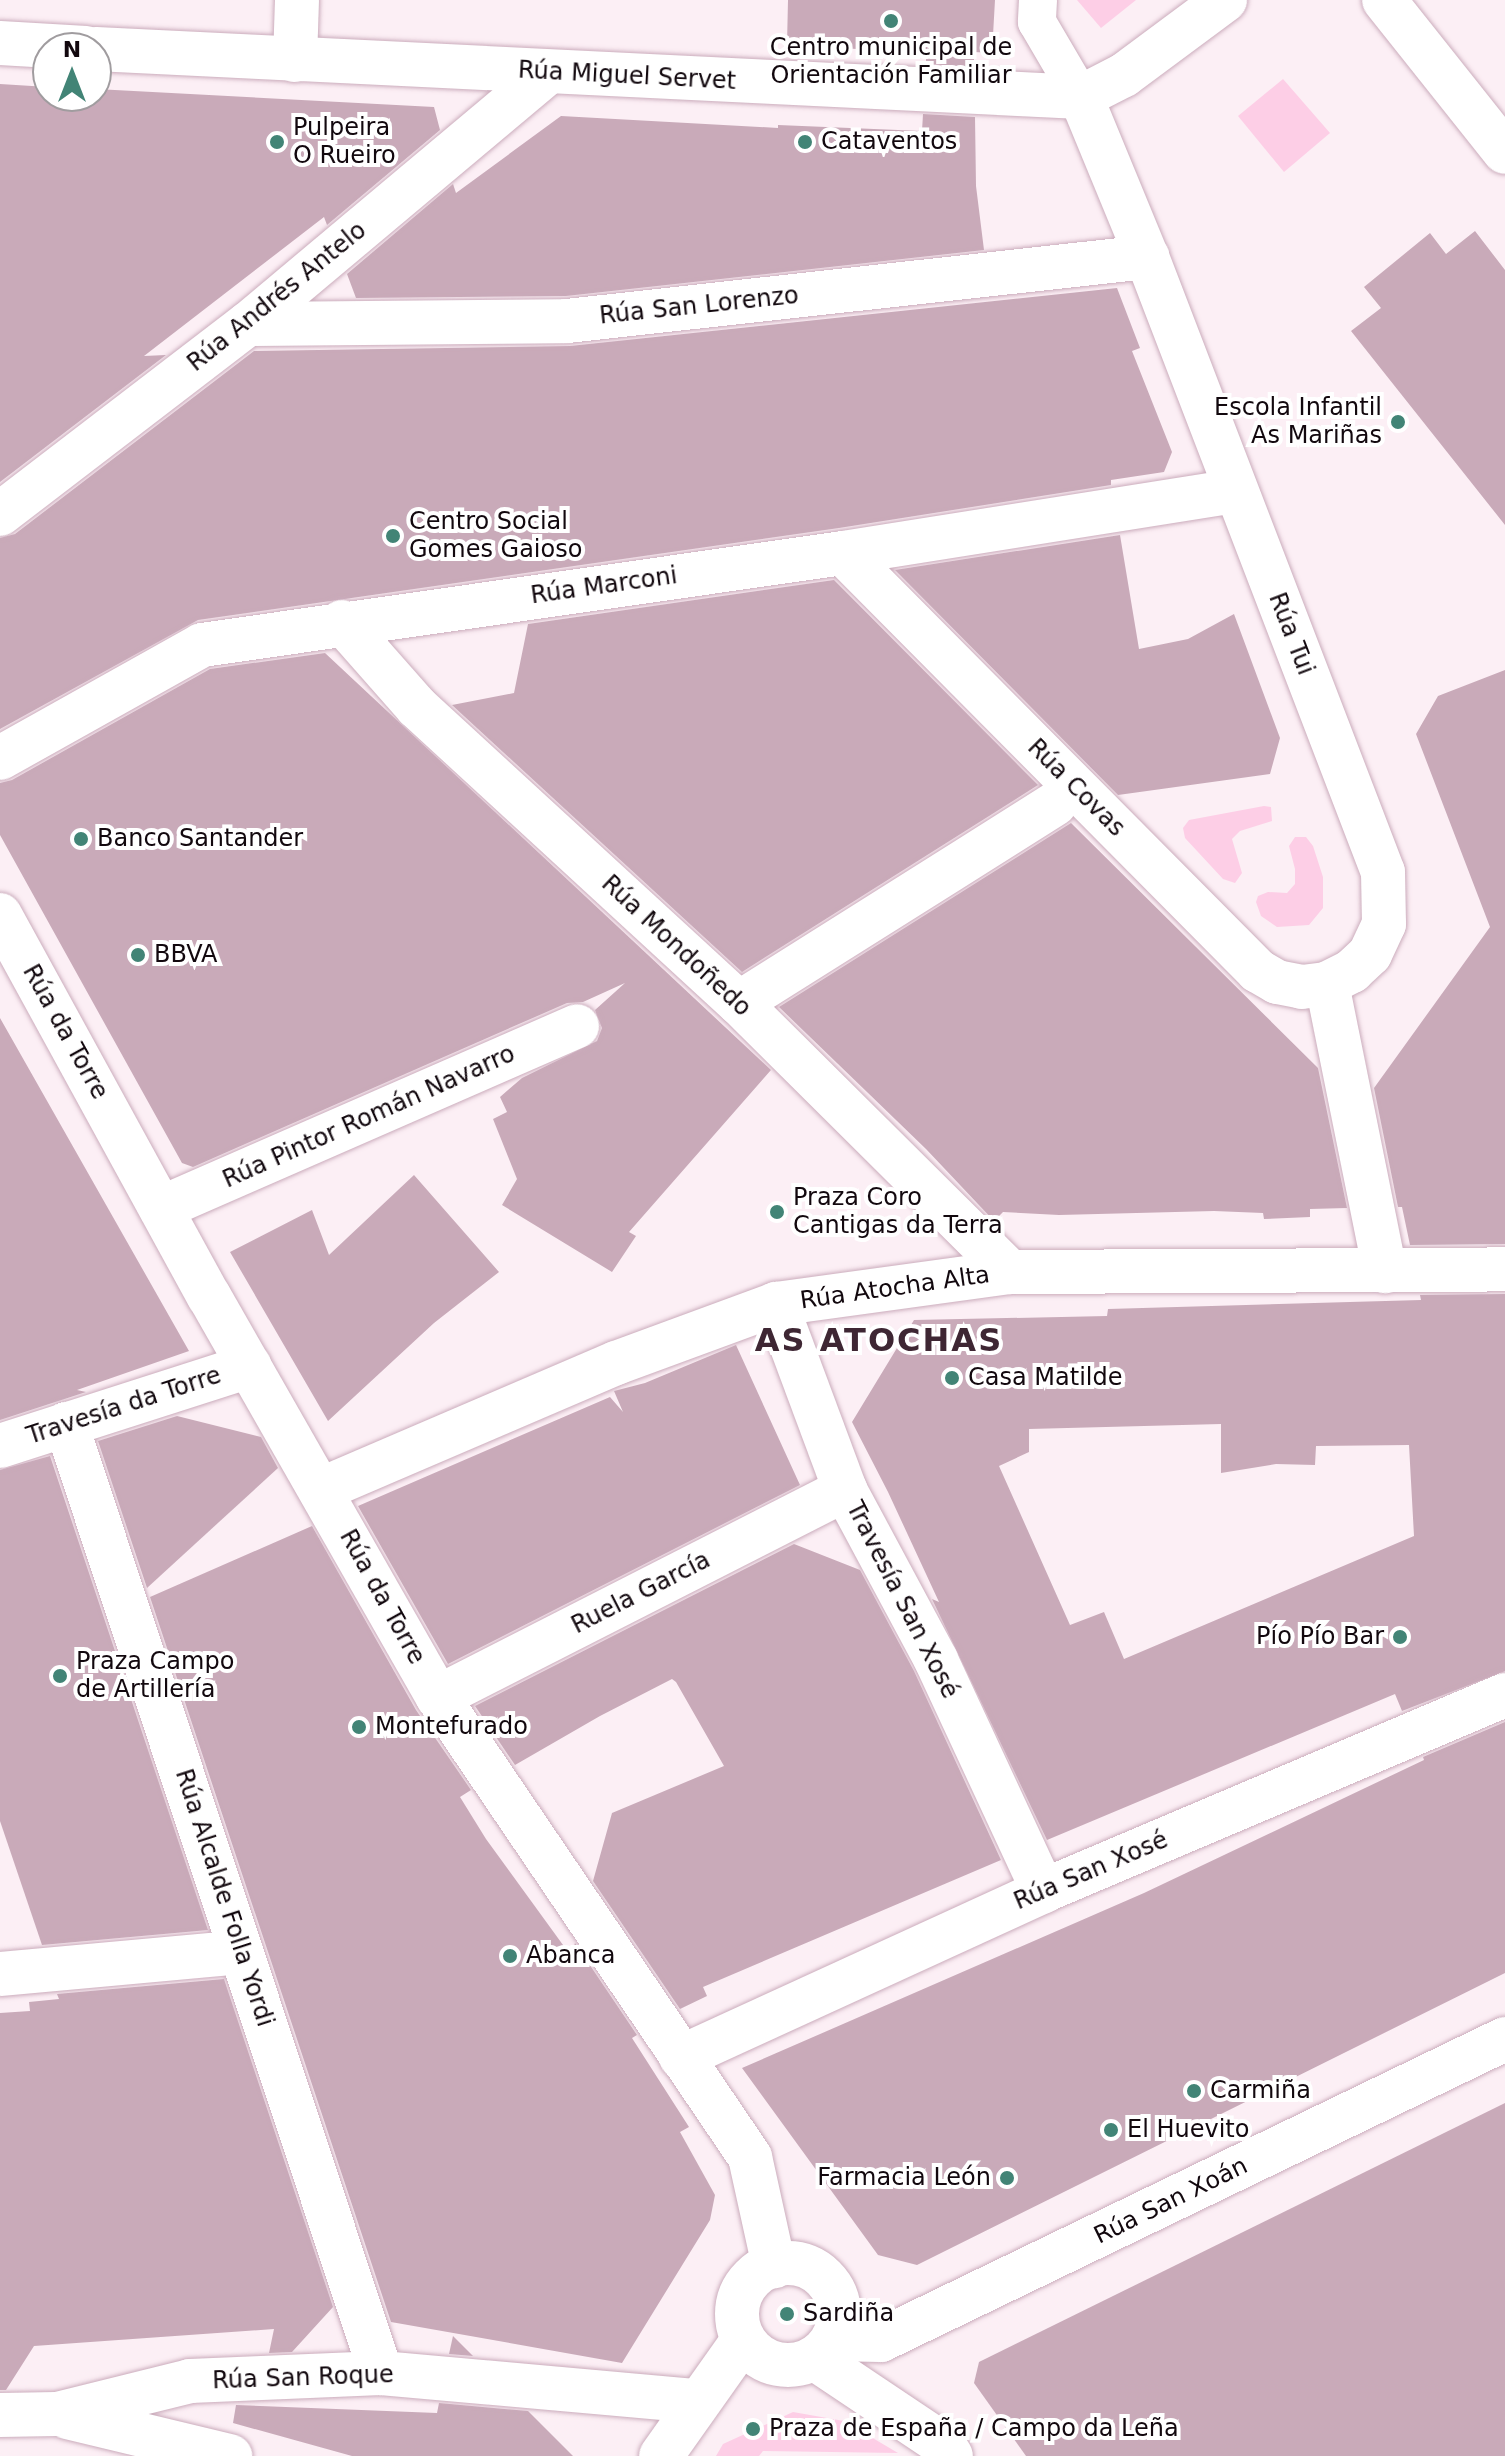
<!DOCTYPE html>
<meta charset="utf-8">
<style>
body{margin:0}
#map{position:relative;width:1505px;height:2456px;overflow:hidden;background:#fceff5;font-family:"DejaVu Sans",sans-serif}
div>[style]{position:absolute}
.green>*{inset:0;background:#fdcee6}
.building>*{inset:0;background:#c9aab9}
.roads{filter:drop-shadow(0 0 2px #cbacbc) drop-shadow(0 0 2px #cbacbc)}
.pedestrian>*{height:38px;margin:-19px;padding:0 19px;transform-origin:19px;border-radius:19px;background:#fff}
.minor>*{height:44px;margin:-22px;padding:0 22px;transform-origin:22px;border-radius:22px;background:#fff}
.minor>.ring{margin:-22px;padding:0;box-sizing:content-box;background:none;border:44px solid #fff;border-radius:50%}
.dots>*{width:22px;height:22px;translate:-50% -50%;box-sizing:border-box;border:4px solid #fff;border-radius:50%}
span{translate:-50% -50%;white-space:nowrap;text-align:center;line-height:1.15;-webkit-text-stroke:8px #fff;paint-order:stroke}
.poi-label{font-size:24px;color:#12080e}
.left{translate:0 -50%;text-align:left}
.right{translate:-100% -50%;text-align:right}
.street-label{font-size:24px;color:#12080e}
.district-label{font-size:32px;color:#3e2633;font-weight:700;letter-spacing:2px}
.north{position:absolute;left:32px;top:32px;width:80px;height:80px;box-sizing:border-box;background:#fff;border:2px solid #a09c9f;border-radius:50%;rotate:0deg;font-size:22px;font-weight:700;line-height:32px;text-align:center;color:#12080e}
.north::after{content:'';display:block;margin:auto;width:28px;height:36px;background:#428476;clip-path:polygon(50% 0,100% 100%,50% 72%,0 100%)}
</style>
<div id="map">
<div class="green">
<div style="clip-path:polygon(1077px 0,1136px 0,1101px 28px)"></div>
<div style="clip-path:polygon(1283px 79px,1330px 133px,1284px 172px,1238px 116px)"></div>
<div style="clip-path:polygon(1264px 806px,1271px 807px,1272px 821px,1240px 831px,1232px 839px,1242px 873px,1235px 883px,1223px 879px,1185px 838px,1183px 828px,1189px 820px)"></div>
<div style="clip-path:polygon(1295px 837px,1306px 837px,1313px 846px,1323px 877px,1323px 908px,1309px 925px,1277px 927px,1261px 916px,1256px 902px,1258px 896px,1268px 892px,1287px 893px,1295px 884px,1295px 869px,1289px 846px)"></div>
<div style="clip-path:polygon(793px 2412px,844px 2421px,898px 2453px,763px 2451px,759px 2456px,716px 2456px,723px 2444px)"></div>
</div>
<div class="building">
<div style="clip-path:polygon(788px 0,995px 0,992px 53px,974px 52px,974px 67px,926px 64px,926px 54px,787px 44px)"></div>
<div style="clip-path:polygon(0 84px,48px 87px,48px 96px,96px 96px,96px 89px,434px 107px,440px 130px,327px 225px,324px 217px,144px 356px,166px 355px,0 482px)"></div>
<div style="clip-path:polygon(923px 114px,975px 117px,976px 186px,984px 250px,566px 296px,356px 298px,347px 274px,453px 184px,456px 193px,561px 116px,778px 128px,778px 125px,922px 131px)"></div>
<div style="clip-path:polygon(1475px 231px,1505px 270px,1505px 525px,1351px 331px,1381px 308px,1364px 287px,1430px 233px,1446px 254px)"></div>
<div style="clip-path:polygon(1117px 288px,1140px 348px,1132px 351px,1172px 452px,1164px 472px,1111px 480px,1111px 485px,839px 528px,198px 620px,0 729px,0 538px,15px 534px,254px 351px,570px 346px)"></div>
<div style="clip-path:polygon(1120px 535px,1139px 649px,1188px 639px,1234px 614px,1280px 738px,1270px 774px,1118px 795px,895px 570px)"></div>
<div style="clip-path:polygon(834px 580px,1038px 785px,742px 972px,452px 705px,514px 693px,528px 624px)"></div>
<div style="clip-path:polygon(325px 653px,771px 1070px,629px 1232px,636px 1236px,612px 1272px,502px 1205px,517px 1179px,493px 1119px,507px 1112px,500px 1097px,522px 1078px,597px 1041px,602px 1028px,595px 1010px,625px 983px,583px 1002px,567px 1003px,193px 1167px,182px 1163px,0 835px,0 783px,12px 780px,210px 669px)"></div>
<div style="clip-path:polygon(1505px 670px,1505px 1244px,1410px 1245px,1402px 1207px,1398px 1207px,1374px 1088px,1490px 927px,1416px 734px,1438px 696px)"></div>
<div style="clip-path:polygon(1071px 823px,1318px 1068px,1347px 1208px,1310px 1209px,1310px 1217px,1264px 1219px,1263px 1213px,1214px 1211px,1059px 1215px,1003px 1212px,994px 1221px,926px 1149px,779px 1007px)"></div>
<div style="clip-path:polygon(0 1018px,189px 1351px,77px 1390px,86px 1392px,0 1420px)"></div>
<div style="clip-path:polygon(414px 1175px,499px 1272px,434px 1323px,328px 1421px,230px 1252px,312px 1210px,329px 1255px)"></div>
<div style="clip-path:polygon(evenodd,1505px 1294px,1505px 1671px,1402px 1711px,1395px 1694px,1047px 1840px,932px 1599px,939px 1602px,888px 1492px,852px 1422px,914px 1320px,1107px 1316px,1108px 1309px,1421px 1300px,1420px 1295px,1505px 1294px,1221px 1424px,1221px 1473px,1276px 1464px,1315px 1465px,1316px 1446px,1409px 1445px,1414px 1536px,1124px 1659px,1104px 1612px,1070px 1625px,999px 1466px,1029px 1452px,1029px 1429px,1221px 1424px)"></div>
<div style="clip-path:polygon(736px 1345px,800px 1485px,448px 1664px,358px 1506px,610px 1397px,623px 1412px,614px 1391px,645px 1383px)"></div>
<div style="clip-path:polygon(177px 1416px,261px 1437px,278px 1468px,147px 1588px,98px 1441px)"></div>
<div style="clip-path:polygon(50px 1456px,208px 1930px,42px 1945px,0 1821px,0 1470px)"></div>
<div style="clip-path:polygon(312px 1526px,416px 1710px,471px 1790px,460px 1797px,486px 1839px,571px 1956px,575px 1943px,637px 2035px,632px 2038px,689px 2127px,680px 2132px,715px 2195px,710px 2220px,622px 2363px,391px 2322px,150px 1597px)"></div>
<div style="clip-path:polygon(794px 1544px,860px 1570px,914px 1671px,1001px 1860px,703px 1987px,707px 1996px,680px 2009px,593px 1881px,612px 1813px,724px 1766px,676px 1682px,672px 1679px,600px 1716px,515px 1765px,475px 1706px)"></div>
<div style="clip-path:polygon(1505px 1722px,1505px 1973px,917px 2265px,878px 2255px,742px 2068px,1144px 1893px,1424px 1760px,1423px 1757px)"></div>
<div style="clip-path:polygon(224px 1979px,333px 2307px,292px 2352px,269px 2353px,274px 2329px,34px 2346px,6px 2390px,0 2390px,0 2013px,30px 2011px,29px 2002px,59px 1999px,57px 1994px)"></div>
<div style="clip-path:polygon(1505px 2103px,1505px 2456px,1026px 2456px,974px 2383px,979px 2362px)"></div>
<div style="clip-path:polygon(453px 2336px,473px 2356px,449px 2354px)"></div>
<div style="clip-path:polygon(439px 2403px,528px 2411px,573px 2456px,352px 2456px,233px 2423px,236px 2405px,437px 2413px)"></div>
</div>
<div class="roads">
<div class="pedestrian">
<div style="left:1038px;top:0;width:22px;rotate:93deg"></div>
<div style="left:1037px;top:22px;width:87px;rotate:59.6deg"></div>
</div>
<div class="minor">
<div style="left:1384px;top:0;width:194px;rotate:51.5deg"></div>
<div style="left:0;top:43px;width:86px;rotate:3.3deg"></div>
<div style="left:96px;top:49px;width:986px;rotate:2.79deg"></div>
<div style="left:1081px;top:97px;width:48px;rotate:-27.1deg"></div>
<div style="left:1124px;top:75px;width:126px;rotate:-36.6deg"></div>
<div style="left:295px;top:60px;width:60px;rotate:-88.1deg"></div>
<div style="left:1081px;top:97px;width:173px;rotate:67.6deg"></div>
<div style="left:1147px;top:257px;width:659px;rotate:69.01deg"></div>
<div style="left:1383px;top:872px;width:52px;rotate:88.9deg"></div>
<div style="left:1384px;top:924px;width:33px;rotate:115deg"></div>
<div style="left:1370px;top:954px;width:25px;rotate:137deg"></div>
<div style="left:1352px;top:971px;width:28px;rotate:153deg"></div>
<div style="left:1327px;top:984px;width:293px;rotate:78.6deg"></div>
<div style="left:248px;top:324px;width:319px;rotate:-0.5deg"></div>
<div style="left:567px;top:321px;width:584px;rotate:-6.3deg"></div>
<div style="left:0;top:514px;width:312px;rotate:-37.5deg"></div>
<div style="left:248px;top:324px;width:392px;rotate:-40deg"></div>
<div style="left:843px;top:553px;width:589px;rotate:45.21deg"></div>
<div style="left:1258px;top:971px;width:22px;rotate:30deg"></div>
<div style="left:1277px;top:982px;width:25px;rotate:11deg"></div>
<div style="left:1302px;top:987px;width:25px;rotate:-7deg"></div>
<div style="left:342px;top:622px;width:113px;rotate:48.6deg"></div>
<div style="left:417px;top:707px;width:437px;rotate:42.6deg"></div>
<div style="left:739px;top:1003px;width:382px;rotate:44.8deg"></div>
<div style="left:0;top:758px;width:231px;rotate:-29.2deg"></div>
<div style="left:202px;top:645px;width:648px;rotate:-8.17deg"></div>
<div style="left:843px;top:553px;width:397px;rotate:-9deg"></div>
<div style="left:0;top:915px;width:435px;rotate:61.3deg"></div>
<div style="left:209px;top:1296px;width:462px;rotate:60.3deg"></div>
<div style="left:438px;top:1697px;width:556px;rotate:55.85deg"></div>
<div style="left:750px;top:2157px;width:112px;rotate:77.6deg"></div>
<div style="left:739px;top:1003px;width:373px;rotate:-32.2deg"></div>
<div style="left:161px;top:1208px;width:454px;rotate:-23.6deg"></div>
<div style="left:776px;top:1304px;width:198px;rotate:69.6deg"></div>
<div style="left:845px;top:1490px;width:193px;rotate:61.8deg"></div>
<div style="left:936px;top:1660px;width:255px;rotate:65.1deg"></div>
<div style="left:66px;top:1424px;width:1000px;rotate:71.64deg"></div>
<div style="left:0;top:1446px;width:262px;rotate:-17.8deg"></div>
<div style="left:322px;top:1489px;width:320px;rotate:-23.2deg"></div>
<div style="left:616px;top:1363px;width:171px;rotate:-20.2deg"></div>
<div style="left:776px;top:1304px;width:236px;rotate:-7.8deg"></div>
<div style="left:1010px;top:1272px;width:495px;rotate:-0.3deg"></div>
<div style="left:438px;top:1697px;width:457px;rotate:-27deg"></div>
<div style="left:0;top:1974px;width:242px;rotate:-5.2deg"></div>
<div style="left:681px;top:2057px;width:398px;rotate:-24.6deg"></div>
<div style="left:1043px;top:1891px;width:502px;rotate:-22.99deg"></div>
<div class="ring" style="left:737px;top:2263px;width:58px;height:58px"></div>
<div style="left:833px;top:2339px;width:48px;rotate:1.2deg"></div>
<div style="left:881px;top:2340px;width:693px;rotate:-25.75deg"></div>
<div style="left:814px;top:2358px;width:156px;rotate:33.8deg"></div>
<div style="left:944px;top:2445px;width:13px;rotate:58deg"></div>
<div style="left:0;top:2415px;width:57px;rotate:-1deg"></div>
<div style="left:57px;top:2414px;width:137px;rotate:-13.9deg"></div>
<div style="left:190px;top:2381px;width:191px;rotate:-2.4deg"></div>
<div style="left:381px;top:2373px;width:317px;rotate:5.1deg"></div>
<div style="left:67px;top:2417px;width:168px;rotate:13.5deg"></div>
<div style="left:661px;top:2456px;width:142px;rotate:-54.7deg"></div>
</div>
</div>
<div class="dots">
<div style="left:891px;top:21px;background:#428476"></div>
<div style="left:277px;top:142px;background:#428476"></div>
<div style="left:805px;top:142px;background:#428476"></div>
<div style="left:1398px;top:422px;background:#428476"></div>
<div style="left:393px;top:536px;background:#428476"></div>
<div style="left:81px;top:839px;background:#428476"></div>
<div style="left:138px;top:955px;background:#428476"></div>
<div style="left:777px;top:1212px;background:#428476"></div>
<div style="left:952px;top:1378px;background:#428476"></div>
<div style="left:1400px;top:1637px;background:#428476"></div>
<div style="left:60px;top:1676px;background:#428476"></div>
<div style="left:359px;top:1727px;background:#428476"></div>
<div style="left:510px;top:1956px;background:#428476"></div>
<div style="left:1194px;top:2091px;background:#428476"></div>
<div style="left:1111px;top:2130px;background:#428476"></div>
<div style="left:1007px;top:2178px;background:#428476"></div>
<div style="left:787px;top:2314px;background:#428476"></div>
<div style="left:753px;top:2429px;background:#428476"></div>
</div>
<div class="poi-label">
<span style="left:891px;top:62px">Centro municipal de<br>Orientación Familiar</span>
<span class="left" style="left:293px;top:142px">Pulpeira<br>O Rueiro</span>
<span class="left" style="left:821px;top:142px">Cataventos</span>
<span class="right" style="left:1382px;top:422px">Escola Infantil<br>As Mariñas</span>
<span class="left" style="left:409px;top:536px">Centro Social<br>Gomes Gaioso</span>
<span class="left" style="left:97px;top:839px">Banco Santander</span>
<span class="left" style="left:154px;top:955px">BBVA</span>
<span class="left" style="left:793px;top:1212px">Praza Coro<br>Cantigas da Terra</span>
<span class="left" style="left:968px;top:1378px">Casa Matilde</span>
<span class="right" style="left:1384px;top:1637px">Pío Pío Bar</span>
<span class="left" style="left:76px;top:1676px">Praza Campo<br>de Artillería</span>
<span class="left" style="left:375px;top:1727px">Montefurado</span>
<span class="left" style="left:526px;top:1956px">Abanca</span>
<span class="left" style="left:1210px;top:2091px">Carmiña</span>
<span class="left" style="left:1127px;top:2130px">El Huevito</span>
<span class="right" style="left:991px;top:2178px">Farmacia León</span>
<span class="left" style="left:803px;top:2314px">Sardiña</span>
<span class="left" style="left:769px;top:2429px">Praza de España / Campo da Leña</span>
</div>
<div class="street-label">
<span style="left:627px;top:76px;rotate:3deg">Rúa Miguel Servet</span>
<span style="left:277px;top:297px;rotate:-39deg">Rúa Andrés Antelo</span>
<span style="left:699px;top:306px;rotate:-6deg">Rúa San Lorenzo</span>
<span style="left:604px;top:586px;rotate:-8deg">Rúa Marconi</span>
<span style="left:1291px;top:634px;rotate:69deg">Rúa Tui</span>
<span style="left:1076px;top:788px;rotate:45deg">Rúa Covas</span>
<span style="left:676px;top:946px;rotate:43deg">Rúa Mondoñedo</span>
<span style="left:65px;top:1032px;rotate:61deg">Rúa da Torre</span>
<span style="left:369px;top:1117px;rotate:-24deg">Rúa Pintor Román Navarro</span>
<span style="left:895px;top:1288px;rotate:-8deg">Rúa Atocha Alta</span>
<span style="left:124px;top:1406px;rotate:-18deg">Travesía da Torre</span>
<span style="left:641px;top:1593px;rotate:-27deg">Ruela García</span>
<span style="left:382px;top:1597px;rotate:61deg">Rúa da Torre</span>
<span style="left:902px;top:1600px;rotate:63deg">Travesía San Xosé</span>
<span style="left:1091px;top:1871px;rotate:-23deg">Rúa San Xosé</span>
<span style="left:224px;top:1898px;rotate:72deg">Rúa Alcalde Folla Yordi</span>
<span style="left:1171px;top:2201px;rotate:-26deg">Rúa San Xoán</span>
<span style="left:303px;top:2378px;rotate:-2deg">Rúa San Roque</span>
</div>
<div class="district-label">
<span style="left:879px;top:1340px">AS ATOCHAS</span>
</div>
<div class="north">N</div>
</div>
